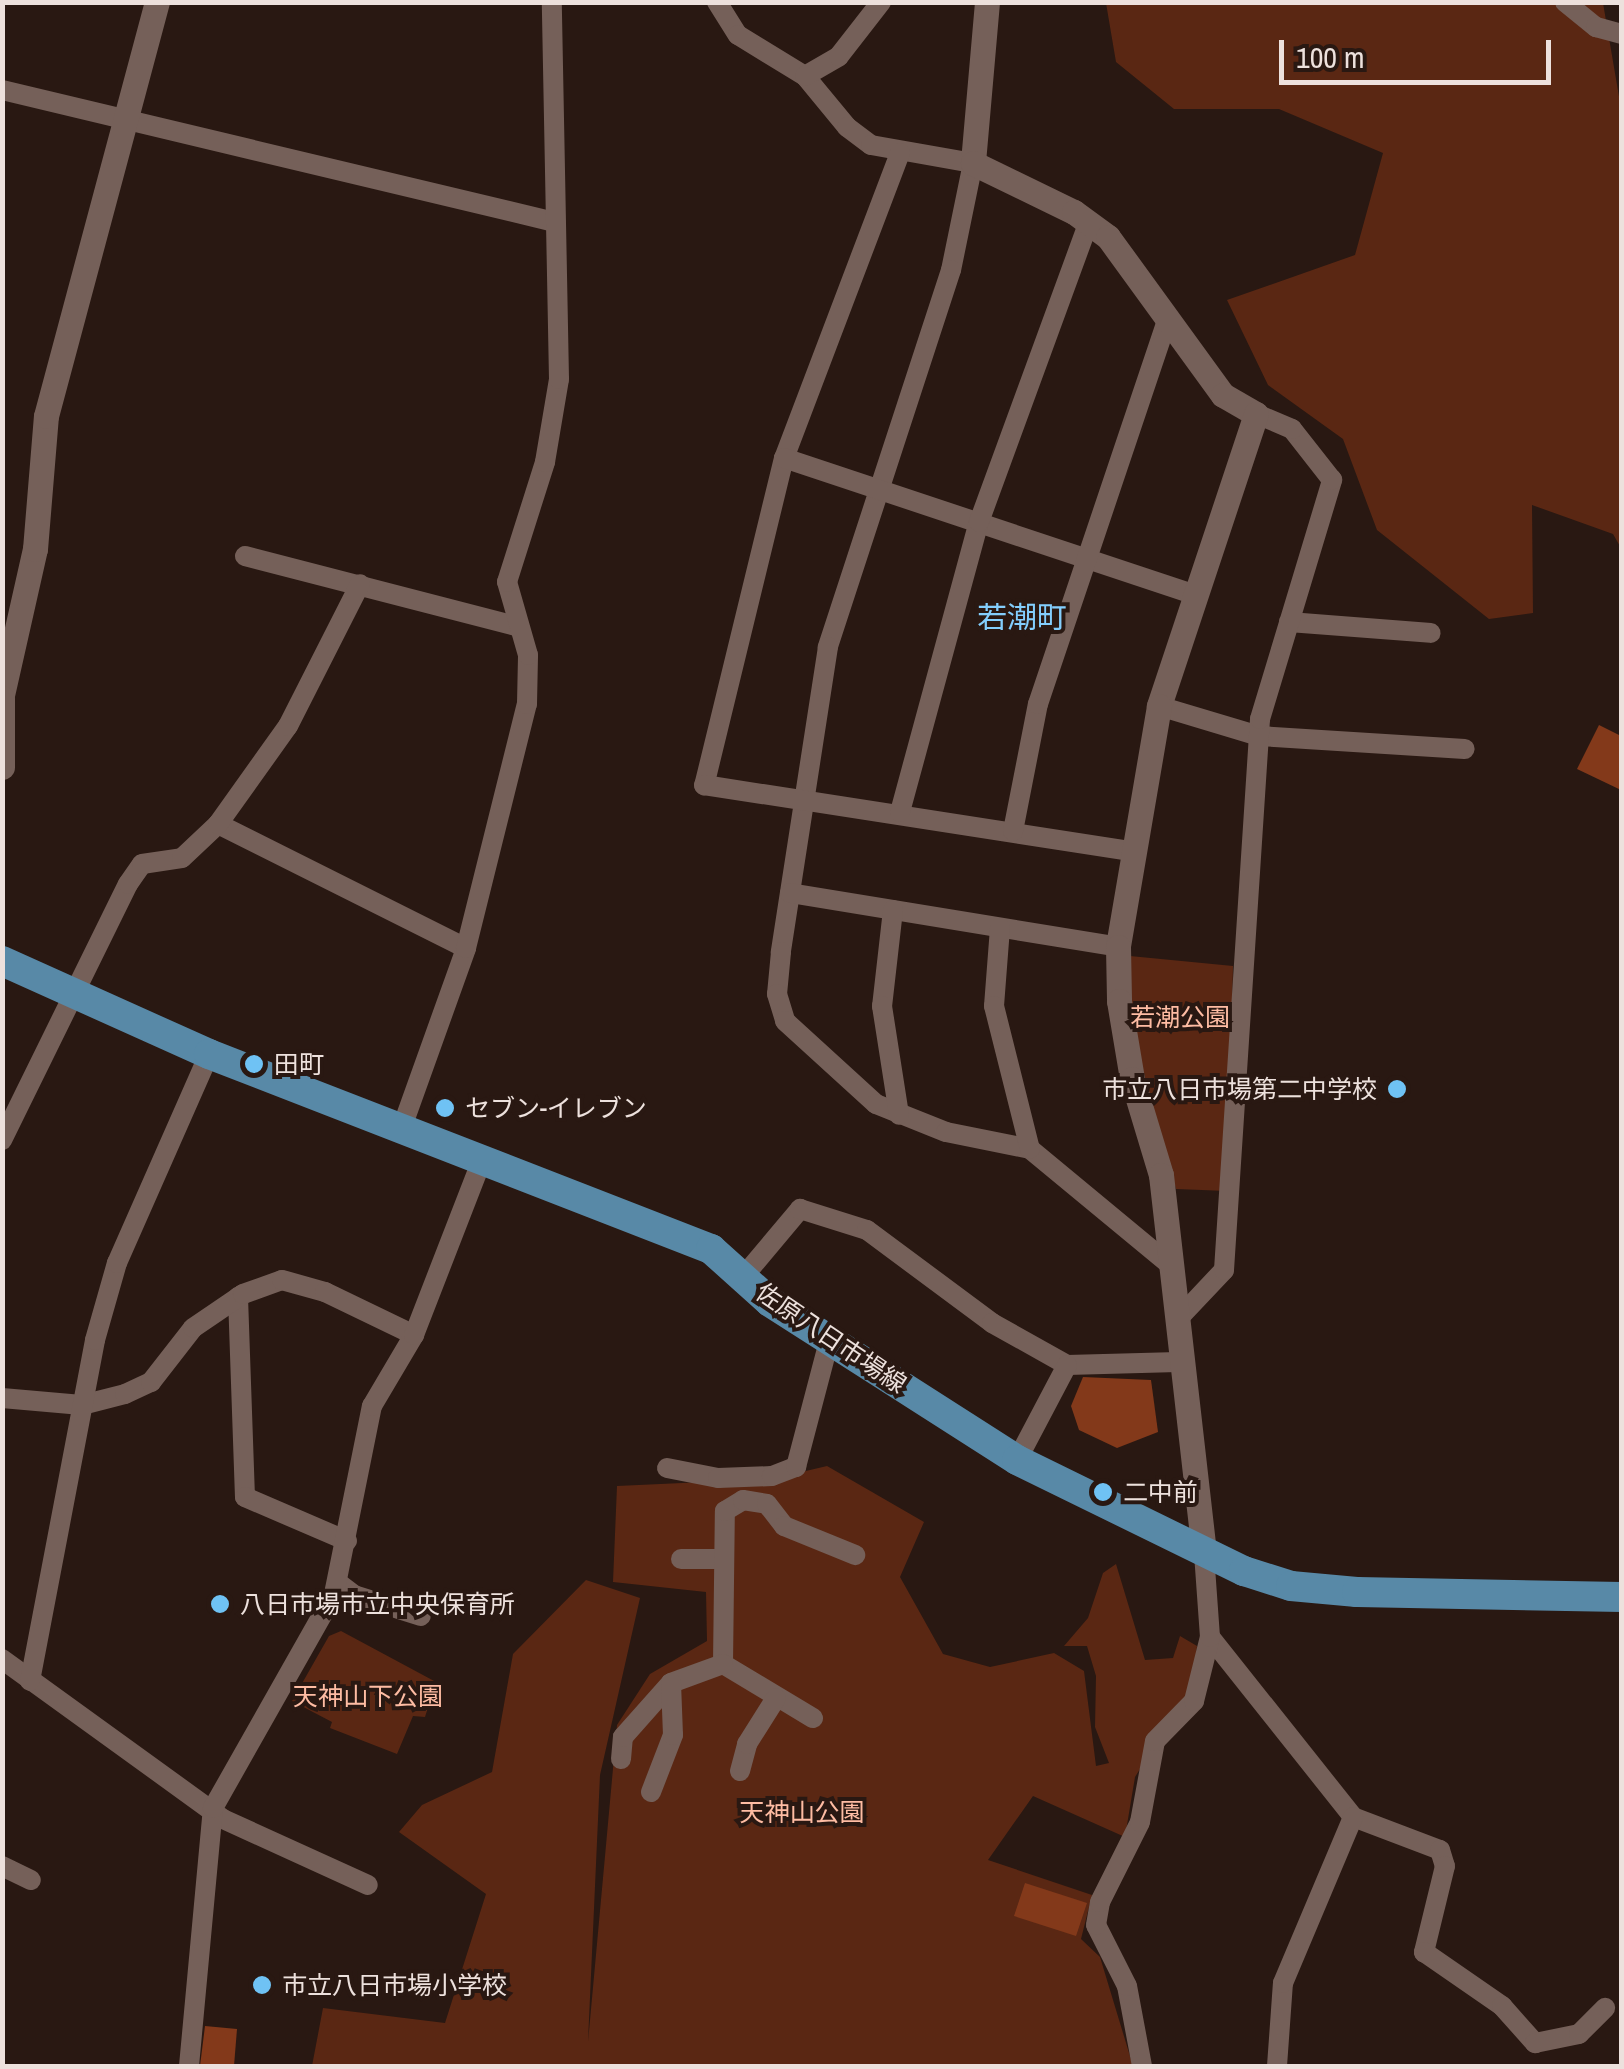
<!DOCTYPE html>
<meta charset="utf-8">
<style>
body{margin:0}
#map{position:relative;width:1624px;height:2069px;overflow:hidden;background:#291812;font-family:"Archivo Narrow","Noto Sans JP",sans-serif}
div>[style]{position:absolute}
.green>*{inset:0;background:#5a2713}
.water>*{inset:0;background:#83391a}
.minor>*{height:20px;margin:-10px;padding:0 10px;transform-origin:10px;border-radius:10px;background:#756059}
.tertiary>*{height:25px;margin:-12.5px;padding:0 12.5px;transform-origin:12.5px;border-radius:12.5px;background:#756059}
.primary>*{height:30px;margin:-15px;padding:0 15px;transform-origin:15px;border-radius:15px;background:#5889a7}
.dots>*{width:28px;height:28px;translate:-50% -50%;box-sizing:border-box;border:5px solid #291812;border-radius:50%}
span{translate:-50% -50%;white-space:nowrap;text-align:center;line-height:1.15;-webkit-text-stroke:8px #291812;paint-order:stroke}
.park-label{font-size:25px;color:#febca3}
.poi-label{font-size:25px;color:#ede1dd}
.left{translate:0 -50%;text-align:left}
.right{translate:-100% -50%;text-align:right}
.street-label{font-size:25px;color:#ede1dd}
.quarter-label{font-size:30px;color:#83cefd}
.frame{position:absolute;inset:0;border:5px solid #ede1dd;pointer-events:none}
.scale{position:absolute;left:1279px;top:40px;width:272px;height:45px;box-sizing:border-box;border:5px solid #ede1dd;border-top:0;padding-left:12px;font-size:30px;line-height:35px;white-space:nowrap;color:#ede1dd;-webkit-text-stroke:8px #291812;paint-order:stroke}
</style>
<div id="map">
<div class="green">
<div style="clip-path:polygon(1106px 3px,1603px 3px,1622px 114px,1621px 548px,1613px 534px,1532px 505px,1533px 613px,1489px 619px,1377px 530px,1343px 439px,1268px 385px,1227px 300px,1355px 255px,1383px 153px,1279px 109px,1174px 109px,1116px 62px)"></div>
<div style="clip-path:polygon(1130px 956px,1233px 966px,1227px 1191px,1176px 1189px,1130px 1024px)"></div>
<div style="clip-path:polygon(827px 1466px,924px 1522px,900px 1577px,943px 1654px,990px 1667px,1054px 1653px,1084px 1671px,1096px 1766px,1109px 1763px,1095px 1727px,1096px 1676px,1087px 1646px,1064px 1646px,1088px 1618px,1103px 1573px,1116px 1564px,1145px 1660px,1173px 1658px,1180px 1636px,1197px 1646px,1193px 1684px,1135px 1777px,1125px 1837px,1033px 1796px,988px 1860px,1092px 1895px,1081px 1939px,1100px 1957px,1133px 2066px,312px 2066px,323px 2008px,445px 2023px,486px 1894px,399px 1832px,422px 1805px,492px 1772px,513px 1654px,586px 1580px,640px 1598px,600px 1775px,588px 2042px,617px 1725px,650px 1674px,707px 1641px,706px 1592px,613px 1582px,617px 1486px,772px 1479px)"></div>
<div style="clip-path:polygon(341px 1631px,436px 1682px,425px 1717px,413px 1716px,397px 1754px,330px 1728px,332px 1722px,292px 1701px,329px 1636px)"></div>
</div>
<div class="water">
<div style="clip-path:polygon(1599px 725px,1621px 736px,1621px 790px,1577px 769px)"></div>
<div style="clip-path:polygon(1083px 1377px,1151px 1380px,1158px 1432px,1117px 1448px,1079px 1430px,1071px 1406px)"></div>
<div style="clip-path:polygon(1025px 1883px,1087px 1903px,1076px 1936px,1014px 1916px)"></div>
<div style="clip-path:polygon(205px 2026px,237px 2029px,234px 2066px,200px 2066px)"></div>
</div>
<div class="minor">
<div style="left:717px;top:2px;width:39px;rotate:58deg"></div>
<div style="left:738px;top:35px;width:79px;rotate:31.5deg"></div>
<div style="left:805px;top:76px;width:66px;rotate:50.5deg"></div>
<div style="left:847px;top:127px;width:30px;rotate:37deg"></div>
<div style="left:871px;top:145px;width:104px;rotate:10deg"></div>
<div style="left:973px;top:163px;width:109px;rotate:101.6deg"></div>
<div style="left:951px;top:270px;width:397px;rotate:108.1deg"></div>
<div style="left:828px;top:647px;width:309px;rotate:98.8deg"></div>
<div style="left:781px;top:952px;width:42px;rotate:95.4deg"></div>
<div style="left:777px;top:994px;width:28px;rotate:73deg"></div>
<div style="left:785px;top:1021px;width:123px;rotate:42.4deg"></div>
<div style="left:876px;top:1104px;width:75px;rotate:21.8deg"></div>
<div style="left:946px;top:1132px;width:86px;rotate:11.4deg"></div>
<div style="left:1030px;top:1149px;width:179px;rotate:39.6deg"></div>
<div style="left:1565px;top:2px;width:40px;rotate:39deg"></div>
<div style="left:1596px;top:27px;width:27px;rotate:15deg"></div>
<div style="left:805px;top:76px;width:39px;rotate:-30deg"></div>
<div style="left:839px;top:56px;width:68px;rotate:-52.1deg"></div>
<div style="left:2px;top:90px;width:569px;rotate:13.43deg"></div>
<div style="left:900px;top:153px;width:326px;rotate:110.8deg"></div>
<div style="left:784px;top:458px;width:337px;rotate:103.7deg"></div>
<div style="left:704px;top:785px;width:432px;rotate:8.8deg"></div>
<div style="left:784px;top:458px;width:430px;rotate:18.4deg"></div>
<div style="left:245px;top:556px;width:279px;rotate:14.5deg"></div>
<div style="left:1289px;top:622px;width:142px;rotate:4.4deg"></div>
<div style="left:1159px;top:706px;width:104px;rotate:16.7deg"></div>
<div style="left:1259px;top:736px;width:206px;rotate:3.6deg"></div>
<div style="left:900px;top:812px;width:301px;rotate:-74.8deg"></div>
<div style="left:979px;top:522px;width:320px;rotate:-69.9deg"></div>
<div style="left:218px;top:824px;width:277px;rotate:26.6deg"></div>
<div style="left:1013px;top:831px;width:129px;rotate:-78.9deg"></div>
<div style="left:1038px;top:704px;width:407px;rotate:-71.4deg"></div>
<div style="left:790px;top:893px;width:332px;rotate:9.3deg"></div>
<div style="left:893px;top:910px;width:97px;rotate:96.5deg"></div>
<div style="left:882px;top:1006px;width:110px;rotate:81.1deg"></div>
<div style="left:1000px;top:928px;width:78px;rotate:94.4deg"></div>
<div style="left:994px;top:1006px;width:147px;rotate:75.9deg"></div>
<div style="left:401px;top:1130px;width:193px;rotate:-70.3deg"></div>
<div style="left:466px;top:948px;width:252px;rotate:-76deg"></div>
<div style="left:527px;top:704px;width:49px;rotate:-88.8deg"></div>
<div style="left:528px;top:655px;width:76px;rotate:-106deg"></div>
<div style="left:507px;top:582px;width:126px;rotate:-72.4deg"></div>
<div style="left:545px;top:462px;width:84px;rotate:-80.4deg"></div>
<div style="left:559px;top:379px;width:377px;rotate:-91.1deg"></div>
<div style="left:2px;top:1140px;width:285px;rotate:-63.8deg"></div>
<div style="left:128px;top:884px;width:24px;rotate:-55deg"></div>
<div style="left:142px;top:864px;width:40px;rotate:-8.5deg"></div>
<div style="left:182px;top:858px;width:50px;rotate:-43.4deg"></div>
<div style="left:218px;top:824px;width:120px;rotate:-54.5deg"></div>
<div style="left:288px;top:726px;width:159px;rotate:-63.1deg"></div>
<div style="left:743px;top:1277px;width:89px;rotate:-50deg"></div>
<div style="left:800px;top:1209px;width:70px;rotate:17.4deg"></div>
<div style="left:867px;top:1230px;width:156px;rotate:36.6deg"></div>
<div style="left:992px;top:1323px;width:86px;rotate:29.2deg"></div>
<div style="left:1067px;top:1365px;width:111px;rotate:-1.5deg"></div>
<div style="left:238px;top:1297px;width:200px;rotate:88deg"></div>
<div style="left:245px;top:1497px;width:111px;rotate:23.3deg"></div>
<div style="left:1176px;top:1321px;width:70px;rotate:-46.7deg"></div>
<div style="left:1224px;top:1270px;width:552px;rotate:-86.26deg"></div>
<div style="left:1260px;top:719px;width:250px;rotate:-73.2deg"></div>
<div style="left:1332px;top:480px;width:65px;rotate:-128.1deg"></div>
<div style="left:1292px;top:429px;width:39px;rotate:-157deg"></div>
<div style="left:2px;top:1398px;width:80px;rotate:5deg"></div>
<div style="left:82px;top:1405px;width:44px;rotate:-14.3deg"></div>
<div style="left:125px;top:1394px;width:29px;rotate:-25deg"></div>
<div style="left:151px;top:1382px;width:68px;rotate:-52.1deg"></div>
<div style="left:193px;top:1328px;width:60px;rotate:-34.2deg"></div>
<div style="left:243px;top:1294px;width:41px;rotate:-19.7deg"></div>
<div style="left:282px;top:1280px;width:45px;rotate:15.6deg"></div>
<div style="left:325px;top:1292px;width:99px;rotate:25.8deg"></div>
<div style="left:1017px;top:1460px;width:107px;rotate:-62.2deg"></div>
<div style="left:667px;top:1468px;width:52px;rotate:11.1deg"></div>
<div style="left:718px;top:1478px;width:54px;rotate:-2.1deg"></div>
<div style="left:772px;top:1476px;width:26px;rotate:-21deg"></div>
<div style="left:796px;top:1467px;width:130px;rotate:-75.3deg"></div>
<div style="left:681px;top:1559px;width:40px"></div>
<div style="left:337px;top:1582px;width:21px;rotate:37deg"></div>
<div style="left:354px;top:1595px;width:70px;rotate:17.4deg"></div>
<div style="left:1210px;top:1637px;width:230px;rotate:51.5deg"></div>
<div style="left:1353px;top:1817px;width:93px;rotate:20.8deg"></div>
<div style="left:1440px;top:1850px;width:17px;rotate:73deg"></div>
<div style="left:1445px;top:1866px;width:89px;rotate:103.7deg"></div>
<div style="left:1424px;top:1952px;width:95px;rotate:34.7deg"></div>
<div style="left:1502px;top:2006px;width:50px;rotate:48.3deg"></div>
<div style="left:1535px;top:2043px;width:45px;rotate:-11.6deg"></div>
<div style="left:1579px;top:2034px;width:37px;rotate:-45deg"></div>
<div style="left:2px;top:1659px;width:273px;rotate:35.9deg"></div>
<div style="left:223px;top:1819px;width:159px;rotate:24.5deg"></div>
<div style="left:723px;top:1664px;width:153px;rotate:-89.3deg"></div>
<div style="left:725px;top:1511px;width:21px;rotate:-31deg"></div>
<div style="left:743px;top:1500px;width:24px;rotate:9deg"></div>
<div style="left:767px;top:1504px;width:28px;rotate:52deg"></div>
<div style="left:784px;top:1526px;width:77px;rotate:22.2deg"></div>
<div style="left:723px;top:1664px;width:105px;rotate:31deg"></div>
<div style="left:30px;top:1681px;width:347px;rotate:-79.2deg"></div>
<div style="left:95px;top:1340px;width:80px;rotate:-74.1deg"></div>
<div style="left:117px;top:1263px;width:228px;rotate:-66.2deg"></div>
<div style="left:621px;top:1759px;width:22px;rotate:-85deg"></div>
<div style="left:623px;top:1737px;width:72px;rotate:-48.4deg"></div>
<div style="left:671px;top:1683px;width:55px;rotate:-20.1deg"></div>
<div style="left:740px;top:1771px;width:28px;rotate:-75deg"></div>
<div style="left:747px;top:1744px;width:54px;rotate:-57.8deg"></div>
<div style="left:651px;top:1792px;width:61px;rotate:-68.9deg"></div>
<div style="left:673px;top:1735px;width:52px;rotate:-92.2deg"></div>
<div style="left:2px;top:1866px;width:32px;rotate:26deg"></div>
<div style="left:189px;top:2066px;width:259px;rotate:-84.7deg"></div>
<div style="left:213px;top:1808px;width:246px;rotate:-60.5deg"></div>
<div style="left:334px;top:1594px;width:192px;rotate:-78.6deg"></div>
<div style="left:372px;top:1406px;width:82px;rotate:-59.4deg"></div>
<div style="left:414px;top:1335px;width:186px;rotate:-68.8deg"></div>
<div style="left:1142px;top:2066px;width:81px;rotate:-100.6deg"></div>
<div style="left:1127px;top:1986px;width:68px;rotate:-116.9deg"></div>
<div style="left:1096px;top:1925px;width:23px;rotate:-80deg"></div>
<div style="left:1100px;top:1902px;width:89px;rotate:-63.4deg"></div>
<div style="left:1140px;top:1822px;width:82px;rotate:-79.5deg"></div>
<div style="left:1155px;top:1741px;width:56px;rotate:-45.7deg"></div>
<div style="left:1194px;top:1701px;width:66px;rotate:-76deg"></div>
<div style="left:1210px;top:1637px;width:83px;rotate:-94.1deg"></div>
<div style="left:1277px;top:2066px;width:83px;rotate:-85.9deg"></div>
<div style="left:1283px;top:1983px;width:180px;rotate:-67.1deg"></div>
</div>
<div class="tertiary">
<div style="left:987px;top:2px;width:162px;rotate:95deg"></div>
<div style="left:973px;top:163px;width:112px;rotate:25.9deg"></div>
<div style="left:1074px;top:212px;width:42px;rotate:36.3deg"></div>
<div style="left:1108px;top:237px;width:195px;rotate:54deg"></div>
<div style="left:1223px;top:395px;width:38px;rotate:30deg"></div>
<div style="left:1256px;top:414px;width:308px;rotate:108.4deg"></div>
<div style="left:1159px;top:706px;width:244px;rotate:99.7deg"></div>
<div style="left:1118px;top:947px;width:54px;rotate:88.9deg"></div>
<div style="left:1119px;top:1001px;width:79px;rotate:80.5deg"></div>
<div style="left:1132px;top:1079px;width:100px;rotate:73.2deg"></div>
<div style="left:1161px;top:1175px;width:381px;rotate:83.5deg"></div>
<div style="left:2px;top:695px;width:150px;rotate:-77.3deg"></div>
<div style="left:35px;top:549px;width:133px;rotate:-85.3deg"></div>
<div style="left:46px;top:416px;width:429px;rotate:-75deg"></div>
<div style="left:2px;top:698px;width:69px;rotate:90deg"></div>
</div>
<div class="primary">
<div style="left:2px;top:961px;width:227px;rotate:24.2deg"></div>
<div style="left:209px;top:1054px;width:539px;rotate:21.23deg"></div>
<div style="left:711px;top:1249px;width:79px;rotate:41.9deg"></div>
<div style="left:770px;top:1302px;width:293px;rotate:32.6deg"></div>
<div style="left:1017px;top:1460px;width:253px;rotate:26.1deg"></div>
<div style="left:1244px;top:1571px;width:49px;rotate:17.7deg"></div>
<div style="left:1291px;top:1586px;width:66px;rotate:5.2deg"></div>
<div style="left:1357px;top:1592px;width:265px;rotate:1.1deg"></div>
</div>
<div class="dots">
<div style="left:254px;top:1064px;background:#6fc2f4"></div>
<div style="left:1397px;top:1089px;background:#6fc2f4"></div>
<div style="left:445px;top:1108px;background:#6fc2f4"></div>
<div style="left:1103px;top:1492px;background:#6fc2f4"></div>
<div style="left:220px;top:1604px;background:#6fc2f4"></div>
<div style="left:262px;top:1985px;background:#6fc2f4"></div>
</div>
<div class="park-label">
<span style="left:1180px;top:1017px">若潮公園</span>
<span style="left:368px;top:1696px">天神山下公園</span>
<span style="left:802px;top:1812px">天神山公園</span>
</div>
<div class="poi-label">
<span class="left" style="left:274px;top:1064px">田町</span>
<span class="right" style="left:1377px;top:1089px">市立八日市場第二中学校</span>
<span class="left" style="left:465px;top:1108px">セブン-イレブン</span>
<span class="left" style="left:1123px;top:1492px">二中前</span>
<span class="left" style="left:240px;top:1604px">八日市場市立中央保育所</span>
<span class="left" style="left:282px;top:1985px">市立八日市場小学校</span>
</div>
<div class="street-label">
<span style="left:831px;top:1338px;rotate:34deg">佐原八日市場線</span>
</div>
<div class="quarter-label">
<span style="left:1022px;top:617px">若潮町</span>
</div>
<div class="frame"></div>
<div class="scale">100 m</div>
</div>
